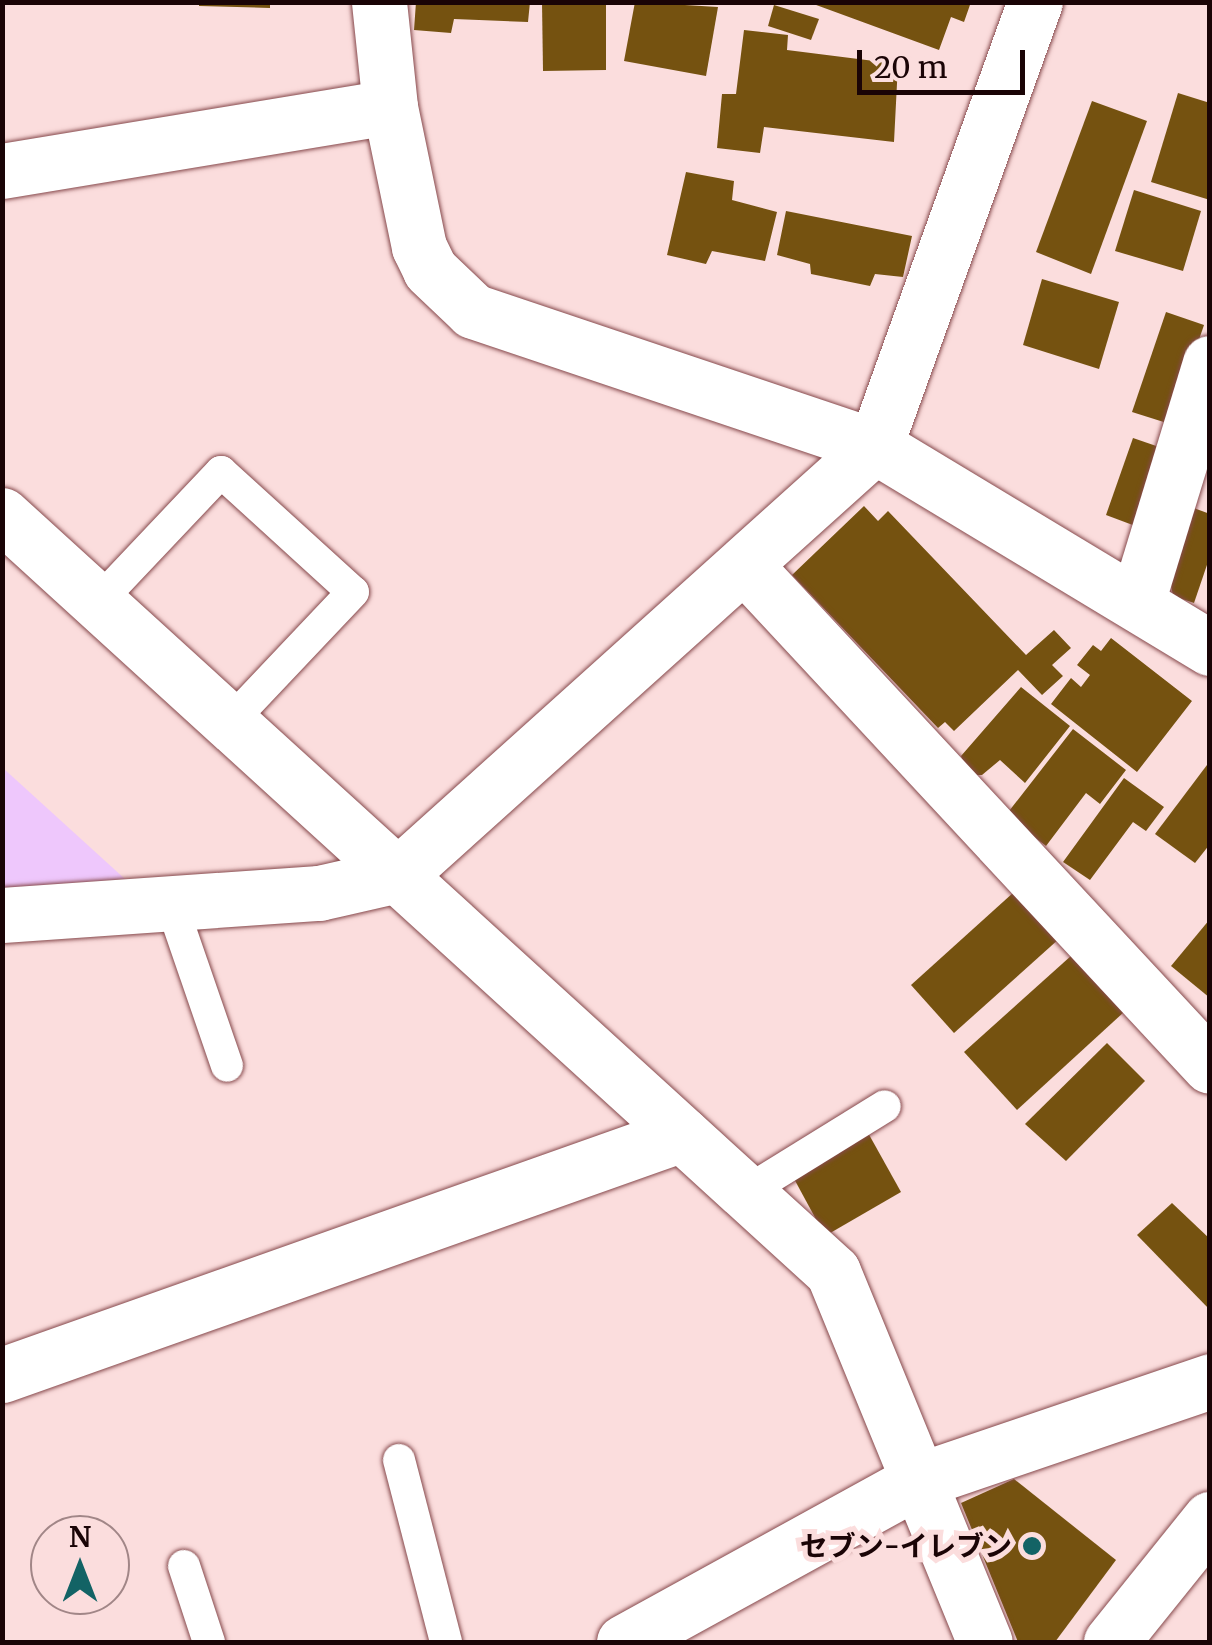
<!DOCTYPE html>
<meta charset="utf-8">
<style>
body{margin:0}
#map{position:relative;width:1212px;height:1645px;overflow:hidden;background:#fbdddd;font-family:Merriweather,"Noto Sans JP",serif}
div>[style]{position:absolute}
.green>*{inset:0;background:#eec7fc}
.building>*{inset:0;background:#755210}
.roads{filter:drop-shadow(0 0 2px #86494c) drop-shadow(0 0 2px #86494c)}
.service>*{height:32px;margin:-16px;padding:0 16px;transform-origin:16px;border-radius:16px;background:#fff}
.minor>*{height:55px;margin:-27.5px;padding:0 27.5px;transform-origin:27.5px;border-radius:27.5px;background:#fff}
.tertiary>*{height:55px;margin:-27.5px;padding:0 27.5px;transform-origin:27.5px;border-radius:27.5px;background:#fff}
.dots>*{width:28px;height:28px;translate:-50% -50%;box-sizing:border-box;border:5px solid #fbdddd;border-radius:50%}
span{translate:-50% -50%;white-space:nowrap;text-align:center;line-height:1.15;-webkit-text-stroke:10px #fbdddd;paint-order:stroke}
.poi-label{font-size:28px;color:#1a0406;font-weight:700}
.right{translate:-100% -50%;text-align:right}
.frame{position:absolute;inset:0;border:5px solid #1a0406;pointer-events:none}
.north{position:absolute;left:30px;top:1515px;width:100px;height:100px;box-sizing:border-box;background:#fbdddd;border:2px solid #a18687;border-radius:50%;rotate:0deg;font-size:28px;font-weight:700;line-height:40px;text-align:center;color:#1a0406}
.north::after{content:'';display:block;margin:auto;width:35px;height:45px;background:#136365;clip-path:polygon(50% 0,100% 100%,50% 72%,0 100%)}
.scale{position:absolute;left:857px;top:50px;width:168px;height:45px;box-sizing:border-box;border:5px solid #1a0406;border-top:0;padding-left:12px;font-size:30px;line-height:35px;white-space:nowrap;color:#1a0406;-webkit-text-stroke:8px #fbdddd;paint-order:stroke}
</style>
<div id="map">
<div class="green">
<div style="clip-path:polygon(3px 768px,125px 879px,3px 888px)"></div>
</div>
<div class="building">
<div style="clip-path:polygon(199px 2px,270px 2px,270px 8px,199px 6px)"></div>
<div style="clip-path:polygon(416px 2px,530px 2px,528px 22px,454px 19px,451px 33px,414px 30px)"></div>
<div style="clip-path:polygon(542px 2px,606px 2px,606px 70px,543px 71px)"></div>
<div style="clip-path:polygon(635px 2px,718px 7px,706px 76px,624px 61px)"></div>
<div style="clip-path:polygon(808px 2px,971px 2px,964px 22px,951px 17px,939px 50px)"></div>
<div style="clip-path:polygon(774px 5px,819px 19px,811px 40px,768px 26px)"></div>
<div style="clip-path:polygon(744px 30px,788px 35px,787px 50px,898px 64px,894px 142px,764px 127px,760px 153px,717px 148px,722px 94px,736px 94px)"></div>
<div style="clip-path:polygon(1178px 93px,1210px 103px,1210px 200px,1151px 182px)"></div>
<div style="clip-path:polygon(1092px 101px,1147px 121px,1091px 274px,1036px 252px)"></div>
<div style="clip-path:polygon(686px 172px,734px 181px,732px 200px,777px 212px,765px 261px,712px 251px,706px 264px,667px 255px)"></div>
<div style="clip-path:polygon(1134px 190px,1201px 211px,1183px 271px,1115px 251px)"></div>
<div style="clip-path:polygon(786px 211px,912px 236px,903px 277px,875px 274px,870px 286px,811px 274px,810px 264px,777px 255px)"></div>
<div style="clip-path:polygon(1042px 279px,1119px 302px,1099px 369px,1023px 345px)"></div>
<div style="clip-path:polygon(1166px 312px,1204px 325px,1170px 424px,1132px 412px)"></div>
<div style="clip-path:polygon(1133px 438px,1165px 449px,1138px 527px,1106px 515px)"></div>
<div style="clip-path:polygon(864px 506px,878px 521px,888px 511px,1026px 655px,1054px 630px,1071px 648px,1052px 665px,1063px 676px,1042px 695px,1018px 670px,954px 731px,945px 722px,938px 728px,792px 575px)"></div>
<div style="clip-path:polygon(1191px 507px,1210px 514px,1210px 556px,1194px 603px,1173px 596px,1168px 570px)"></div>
<div style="clip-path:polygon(1111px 638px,1192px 701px,1137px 772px,1051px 704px,1071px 678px,1081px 687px,1090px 675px,1077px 665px,1093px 645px,1101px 651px)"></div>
<div style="clip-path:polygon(1021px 687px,1070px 726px,1025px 783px,1000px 760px,982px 775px,967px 775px,961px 756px)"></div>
<div style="clip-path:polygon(1073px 729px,1126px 770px,1100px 804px,1086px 793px,1046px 846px,1006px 815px)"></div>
<div style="clip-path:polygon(1210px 761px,1210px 844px,1195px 863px,1155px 834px)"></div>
<div style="clip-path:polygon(1124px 778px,1164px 807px,1146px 831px,1133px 822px,1090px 880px,1063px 862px)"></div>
<div style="clip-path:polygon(1014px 892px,1060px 938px,954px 1033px,911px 985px)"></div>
<div style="clip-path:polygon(1210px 919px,1210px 998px,1171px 966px)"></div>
<div style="clip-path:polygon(1072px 955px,1124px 1012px,1017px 1110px,964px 1052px)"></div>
<div style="clip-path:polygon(1107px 1043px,1145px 1081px,1066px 1161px,1025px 1124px)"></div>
<div style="clip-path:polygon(867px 1131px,901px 1192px,825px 1236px,792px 1175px)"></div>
<div style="clip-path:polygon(1172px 1203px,1210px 1239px,1210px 1310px,1137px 1235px)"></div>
<div style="clip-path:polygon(1014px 1479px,1116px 1560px,1055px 1642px,1018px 1642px,961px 1503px)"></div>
</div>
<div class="roads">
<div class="service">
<div style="left:98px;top:602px;width:179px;rotate:-46.6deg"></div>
<div style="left:221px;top:472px;width:178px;rotate:42.3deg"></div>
<div style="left:353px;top:592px;width:179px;rotate:133.4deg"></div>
<div style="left:171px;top:903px;width:172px;rotate:71deg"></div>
<div style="left:746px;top:1192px;width:163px;rotate:-31.7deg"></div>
<div style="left:399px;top:1460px;width:188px;rotate:75.5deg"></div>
<div style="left:184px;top:1566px;width:80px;rotate:71.8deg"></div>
</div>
<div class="minor">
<div style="left:379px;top:2px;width:106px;rotate:84deg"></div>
<div style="left:390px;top:107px;width:143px;rotate:78.3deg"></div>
<div style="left:419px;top:247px;width:25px;rotate:64deg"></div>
<div style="left:430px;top:270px;width:59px;rotate:43.6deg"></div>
<div style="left:473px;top:311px;width:424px;rotate:18.6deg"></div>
<div style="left:875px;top:446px;width:391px;rotate:31.1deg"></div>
<div style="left:2px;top:171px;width:393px;rotate:-9.4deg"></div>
<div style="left:2px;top:515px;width:1124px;rotate:42.33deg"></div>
<div style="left:833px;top:1272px;width:400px;rotate:67.7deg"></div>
<div style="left:746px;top:567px;width:681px;rotate:47.08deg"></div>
<div style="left:1137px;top:602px;width:250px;rotate:-73deg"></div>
<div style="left:2px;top:915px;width:318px;rotate:-4deg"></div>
<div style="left:319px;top:893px;width:81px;rotate:-12.8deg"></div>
<div style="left:398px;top:875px;width:642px;rotate:-41.97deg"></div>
<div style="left:875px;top:446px;width:472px;rotate:-70.2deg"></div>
<div style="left:2px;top:1375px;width:721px;rotate:-19.51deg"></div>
<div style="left:624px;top:1642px;width:334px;rotate:-28.8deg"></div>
<div style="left:917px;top:1481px;width:310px;rotate:-18.8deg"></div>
</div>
<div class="tertiary">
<div style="left:1111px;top:1642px;width:158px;rotate:-51.2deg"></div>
</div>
</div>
<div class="dots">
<div style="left:1032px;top:1546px;background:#136365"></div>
</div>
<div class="poi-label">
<span class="right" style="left:1012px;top:1546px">セブン-イレブン</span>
</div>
<div class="frame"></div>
<div class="north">N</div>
<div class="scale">20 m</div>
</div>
